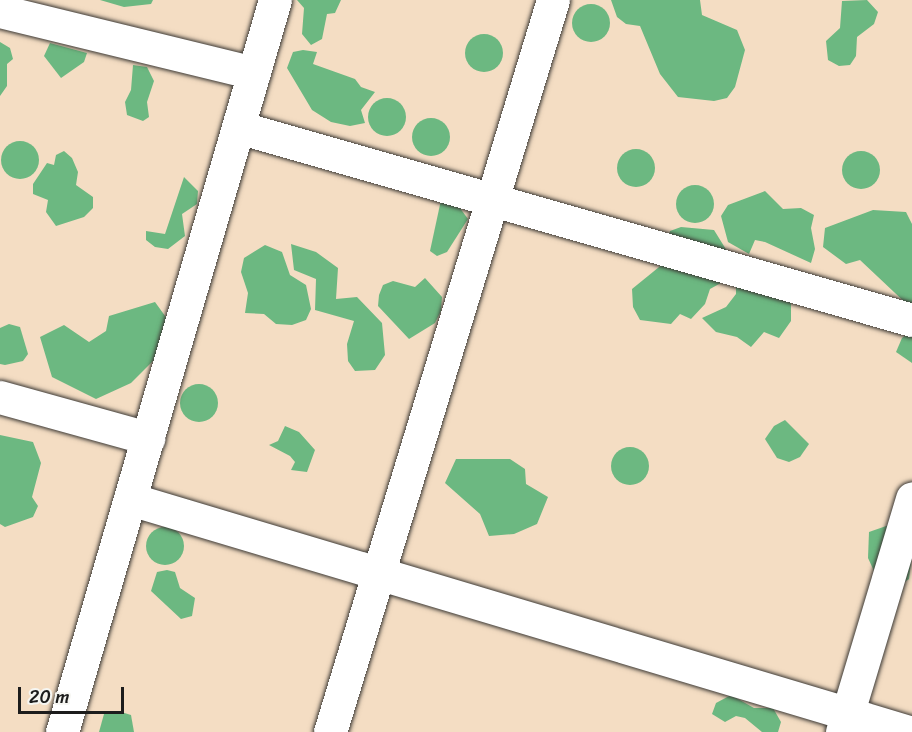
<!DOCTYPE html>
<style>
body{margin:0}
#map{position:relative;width:912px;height:732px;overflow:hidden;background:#f4ddc3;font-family:Sriracha,sans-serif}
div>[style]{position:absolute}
.forest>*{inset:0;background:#6cb881}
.round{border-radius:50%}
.roads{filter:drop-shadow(0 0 2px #3c3935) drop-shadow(0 0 2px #3c3935)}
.street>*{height:33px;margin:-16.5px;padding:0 16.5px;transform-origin:16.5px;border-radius:16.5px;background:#fff}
span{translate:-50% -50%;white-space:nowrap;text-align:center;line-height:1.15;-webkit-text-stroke:4.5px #f6f6f2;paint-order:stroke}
.scale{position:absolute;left:18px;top:687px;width:106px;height:27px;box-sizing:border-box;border:3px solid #1c1c1c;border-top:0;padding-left:8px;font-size:18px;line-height:21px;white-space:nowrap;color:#1c1c1c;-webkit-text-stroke:4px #f6f6f2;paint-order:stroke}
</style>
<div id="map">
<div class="forest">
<div style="clip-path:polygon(100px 0,153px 0,151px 4px,124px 7px)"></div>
<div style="clip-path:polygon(297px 0,341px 0,335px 13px,327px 14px,322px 39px,311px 45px,302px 34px,304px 8px)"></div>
<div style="clip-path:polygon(611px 0,700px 0,702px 15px,737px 30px,745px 50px,735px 87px,727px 98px,714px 101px,678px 97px,660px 74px,640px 26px,626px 24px,617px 17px)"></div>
<div style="clip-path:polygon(867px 0,878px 12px,874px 24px,857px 37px,856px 56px,850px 65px,839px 66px,828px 60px,826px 41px,840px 28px,842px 1px)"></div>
<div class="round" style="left:572px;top:4px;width:38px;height:38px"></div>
<div class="round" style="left:465px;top:34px;width:38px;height:38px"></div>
<div style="clip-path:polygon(0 42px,10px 48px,13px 59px,7px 64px,7px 86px,0 96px)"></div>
<div style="clip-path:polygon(50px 43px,87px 53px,84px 62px,61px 78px,44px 56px)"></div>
<div style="clip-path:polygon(303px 50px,317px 52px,313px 64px,355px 79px,361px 87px,375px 92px,361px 110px,365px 123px,350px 126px,331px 122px,312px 110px,287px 68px,293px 52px)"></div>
<div style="clip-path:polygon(133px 65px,147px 67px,154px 81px,147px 102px,149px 117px,143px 121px,127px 115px,125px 102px,131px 90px)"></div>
<div class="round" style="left:368px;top:98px;width:38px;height:38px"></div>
<div class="round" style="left:412px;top:118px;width:38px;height:38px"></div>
<div class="round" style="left:1px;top:141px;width:38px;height:38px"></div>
<div class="round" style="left:617px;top:149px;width:38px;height:38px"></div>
<div class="round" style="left:842px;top:151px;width:38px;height:38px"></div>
<div style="clip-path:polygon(64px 151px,72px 158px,78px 172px,76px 185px,93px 197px,93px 208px,84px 217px,56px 226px,46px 212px,48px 200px,33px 194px,33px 184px,47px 163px,54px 165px,56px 155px)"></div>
<div style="clip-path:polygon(184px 177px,198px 191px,197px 204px,182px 214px,185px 236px,168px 249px,155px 247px,146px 240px,146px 231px,165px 234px)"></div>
<div class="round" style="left:676px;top:185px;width:38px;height:38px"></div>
<div style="clip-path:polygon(765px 191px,783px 209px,801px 208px,814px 215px,811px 228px,815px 249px,811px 263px,765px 242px,755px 240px,749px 254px,728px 242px,721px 216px,728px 205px)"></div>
<div style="clip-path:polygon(441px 200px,457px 204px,468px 219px,447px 252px,437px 256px,430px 251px)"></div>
<div style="clip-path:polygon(873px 210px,906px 212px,912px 224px,912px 309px,860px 260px,846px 264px,823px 247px,825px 228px)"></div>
<div style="clip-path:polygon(681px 227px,714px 230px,727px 251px,730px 278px,710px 289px,705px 304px,691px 319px,680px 314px,671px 324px,640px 320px,633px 307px,632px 289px,664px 263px,670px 231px)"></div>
<div style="clip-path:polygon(291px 244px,316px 252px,338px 268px,336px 299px,357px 297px,382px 323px,385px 355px,375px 370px,355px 371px,348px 361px,347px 344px,354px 321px,315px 310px,316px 279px,294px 270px)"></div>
<div style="clip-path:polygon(265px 245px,282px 252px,290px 275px,306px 285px,311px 309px,306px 320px,292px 325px,276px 324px,264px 314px,245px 313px,248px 293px,241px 272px,244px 258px)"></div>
<div style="clip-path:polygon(425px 278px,442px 297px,441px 311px,435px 323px,409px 339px,378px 306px,379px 295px,383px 285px,393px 281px,415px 287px)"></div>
<div style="clip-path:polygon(736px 283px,791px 300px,791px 321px,779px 338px,764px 332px,751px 347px,737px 337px,716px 332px,702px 318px,726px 307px,736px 294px)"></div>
<div style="clip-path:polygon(155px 302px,168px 320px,158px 356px,131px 383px,96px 399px,52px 377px,40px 337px,64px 325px,89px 342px,106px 331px,109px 316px)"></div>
<div style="clip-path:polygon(9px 324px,20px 327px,28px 354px,23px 361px,5px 365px,0 364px,0 328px)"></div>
<div style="clip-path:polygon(912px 330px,912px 363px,896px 352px,902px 338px)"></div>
<div class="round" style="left:180px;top:384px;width:38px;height:38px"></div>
<div style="clip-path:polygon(785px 420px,809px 444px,800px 457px,789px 462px,777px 458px,765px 439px,774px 426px)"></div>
<div style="clip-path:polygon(285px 426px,299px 432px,315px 450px,307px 472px,291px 470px,295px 462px,290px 456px,269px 445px,278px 441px)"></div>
<div style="clip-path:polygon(0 435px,33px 442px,41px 463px,32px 497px,38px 506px,33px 517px,5px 527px,0 524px)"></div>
<div class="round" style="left:611px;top:447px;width:38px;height:38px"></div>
<div style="clip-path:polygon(456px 459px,510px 459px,525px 469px,526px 484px,548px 497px,537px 524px,514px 534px,489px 536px,480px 514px,445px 483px)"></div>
<div style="clip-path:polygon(889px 525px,905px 531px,911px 561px,909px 579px,899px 586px,874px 571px,868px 558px,869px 532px)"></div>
<div class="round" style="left:146px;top:527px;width:38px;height:38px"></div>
<div style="clip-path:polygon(167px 570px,175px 572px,180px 588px,195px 598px,192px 616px,181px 619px,151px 591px,157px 572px)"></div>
<div style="clip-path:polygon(731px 695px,754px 708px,773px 708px,781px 722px,778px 732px,762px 732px,745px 718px,736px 716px,725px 722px,712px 714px,716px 703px)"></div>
<div style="clip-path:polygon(118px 711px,131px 715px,134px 732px,99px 732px,104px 714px)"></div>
</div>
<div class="roads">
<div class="street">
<div style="left:0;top:11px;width:261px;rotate:13.7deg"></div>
<div style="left:238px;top:127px;width:701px;rotate:15.98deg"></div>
<div style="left:0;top:397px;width:154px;rotate:15.5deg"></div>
<div style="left:130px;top:499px;width:813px;rotate:16.65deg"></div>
<div style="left:62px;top:732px;width:762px;rotate:-73.78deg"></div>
<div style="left:330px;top:732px;width:765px;rotate:-73.06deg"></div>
<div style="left:842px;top:732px;width:244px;rotate:-73.3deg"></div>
</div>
</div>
<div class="scale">20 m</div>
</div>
